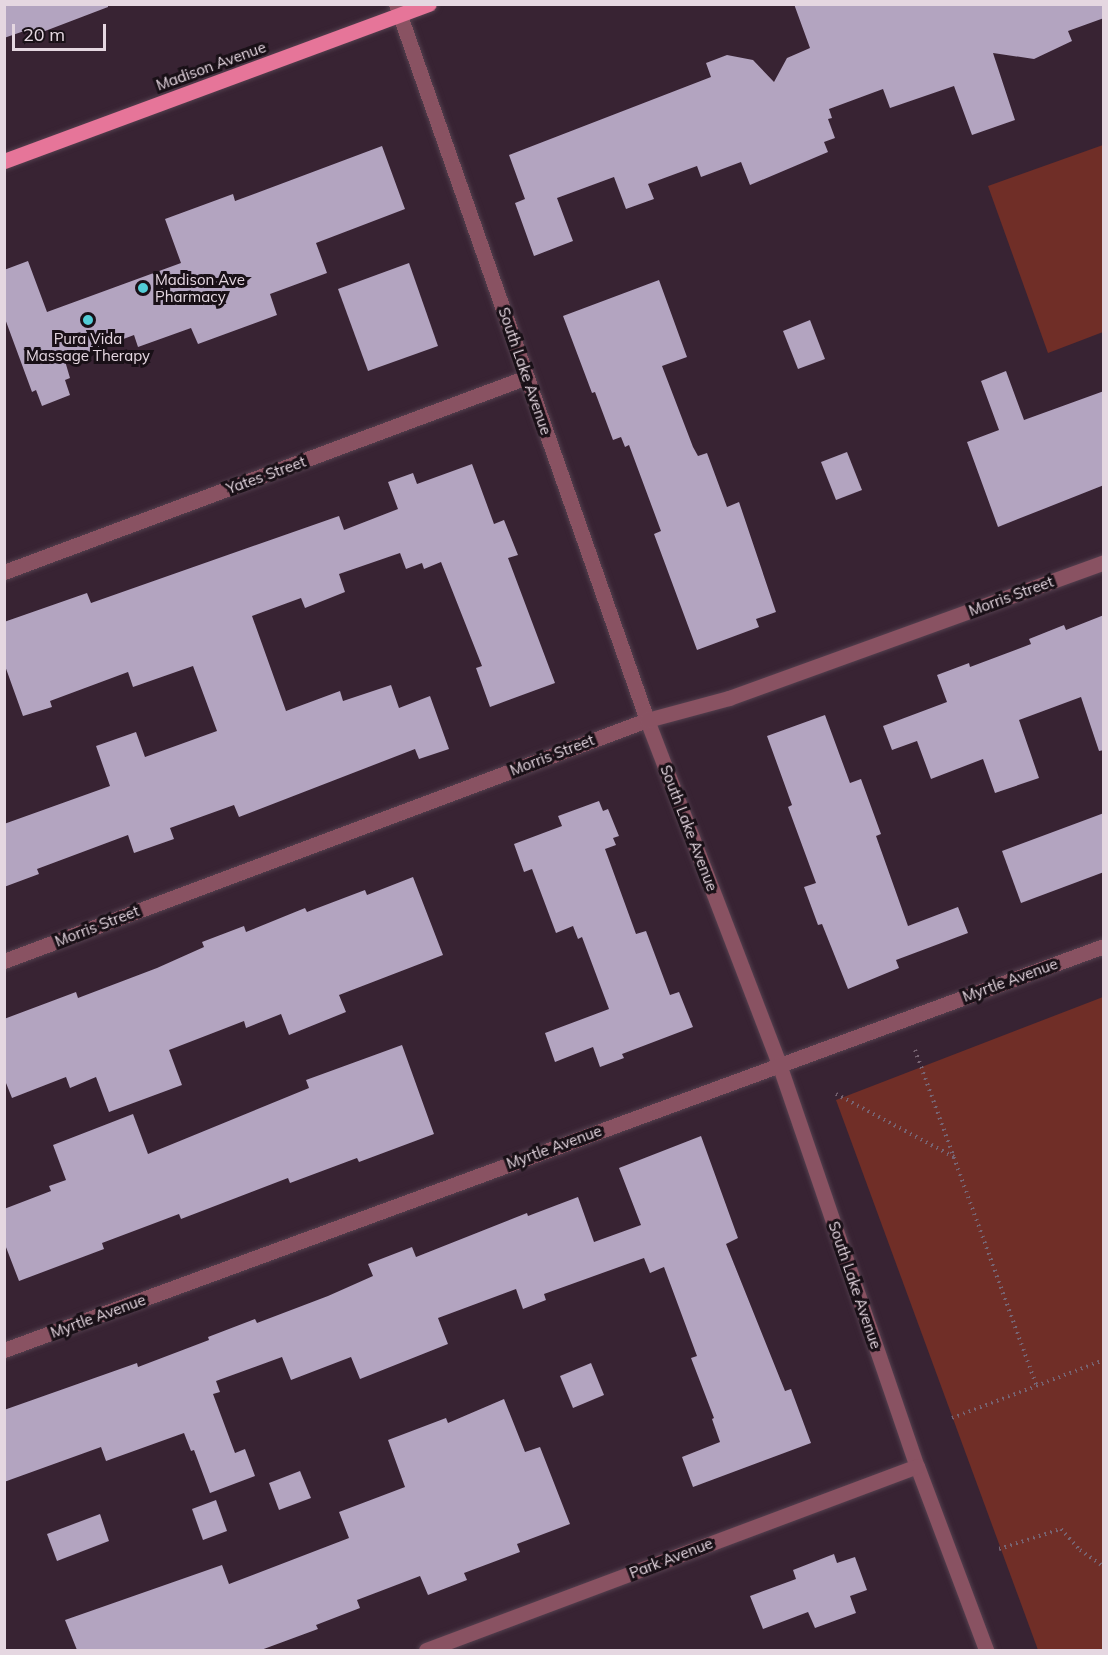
<!DOCTYPE html>
<style>
body{margin:0}
#map{position:relative;width:1108px;height:1655px;overflow:hidden;background:#382333;font-family:Mulish,sans-serif}
div>[style]{position:absolute}
.green>*{inset:0;background:#702e27}
.building>*{inset:0;background:#b3a4c0}
.path>*{height:4px;margin-top:-2px;transform-origin:0;background:repeating-linear-gradient(90deg,#776472 0 1.5px,transparent 0 6px)}
.roads{filter:drop-shadow(0 0 2px #54404f) drop-shadow(0 0 2px #54404f)}
.street>*{height:15px;margin:-7.5px;padding:0 7.5px;transform-origin:7.5px;border-radius:7.5px;background:#895262}
.primary>*{height:15px;margin:-7.5px;padding:0 7.5px;transform-origin:7.5px;border-radius:7.5px;background:#e67599}
.dots>*{width:16px;height:16px;translate:-50% -50%;box-sizing:border-box;border:3px solid #191017;border-radius:50%}
span{translate:-50% -50%;white-space:nowrap;text-align:center;line-height:1.15;-webkit-text-stroke:6px #191017;paint-order:stroke}
.street-label{font-size:15px;color:#e5d7e1}
.poi-label{font-size:15px;color:#e5d7e1}
.left{translate:0 -50%;text-align:left}
.frame{position:absolute;inset:0;border:6px solid #e5d7e1;pointer-events:none}
.scale{position:absolute;left:12px;top:24px;width:94px;height:27px;box-sizing:border-box;border:3px solid #e5d7e1;border-top:0;padding-left:8px;font-size:18px;line-height:21px;white-space:nowrap;color:#e5d7e1;-webkit-text-stroke:4px #191017;paint-order:stroke}
</style>
<div id="map">
<div class="green">
<div style="clip-path:polygon(1103px 145px,1103px 332px,1048px 353px,988px 186px)"></div>
<div style="clip-path:polygon(1103px 997px,1103px 1650px,1038px 1650px,836px 1100px)"></div>
</div>
<div class="building">
<div style="clip-path:polygon(4px 4px,108px 4px,108px 7px,32px 36px,30px 29px,4px 38px)"></div>
<div style="clip-path:polygon(794px 4px,1104px 4px,1104px 18px,1068px 31px,1072px 41px,1034px 59px,993px 53px,1015px 120px,972px 135px,954px 86px,890px 108px,883px 89px,829px 109px,832px 118px,828px 119px,835px 138px,824px 142px,828px 152px,750px 185px,741px 162px,701px 177px,697px 166px,648px 184px,654px 199px,626px 209px,614px 177px,557px 198px,573px 241px,534px 256px,515px 203px,525px 199px,509px 155px,711px 77px,706px 63px,727px 55px,753px 60px,774px 82px,787px 58px,810px 48px)"></div>
<div style="clip-path:polygon(382px 146px,405px 209px,316px 243px,327px 273px,270px 294px,277px 315px,198px 344px,191px 328px,138px 347px,134px 335px,65px 361px,70px 378px,65px 380px,70px 395px,42px 406px,36px 390px,32px 392px,4px 316px,4px 270px,28px 261px,47px 312px,181px 263px,165px 219px,233px 194px,235px 201px)"></div>
<div style="clip-path:polygon(409px 263px,438px 346px,368px 371px,338px 289px)"></div>
<div style="clip-path:polygon(659px 280px,687px 357px,662px 366px,693px 447px,698px 456px,707px 453px,727px 507px,739px 502px,776px 612px,756px 619px,759px 627px,697px 650px,654px 534px,661px 531px,629px 445px,625px 447px,621px 437px,613px 440px,595px 392px,592px 393px,563px 316px)"></div>
<div style="clip-path:polygon(810px 320px,825px 359px,798px 369px,783px 331px)"></div>
<div style="clip-path:polygon(1006px 371px,1024px 420px,1104px 391px,1104px 485px,998px 527px,967px 442px,999px 430px,981px 381px)"></div>
<div style="clip-path:polygon(847px 452px,862px 490px,836px 500px,821px 462px)"></div>
<div style="clip-path:polygon(472px 464px,494px 524px,504px 520px,518px 555px,508px 558px,555px 683px,490px 707px,476px 668px,482px 666px,441px 562px,424px 569px,422px 563px,406px 569px,400px 553px,339px 574px,345px 592px,305px 608px,301px 598px,252px 616px,286px 711px,340px 691px,343px 701px,391px 685px,399px 708px,430px 696px,449px 749px,419px 759px,415px 749px,239px 817px,234px 805px,170px 828px,174px 839px,134px 853px,128px 835px,37px 869px,39px 874px,4px 887px,4px 824px,110px 786px,96px 746px,136px 732px,145px 757px,217px 731px,193px 666px,133px 687px,128px 672px,50px 701px,52px 707px,23px 716px,4px 663px,4px 622px,87px 593px,91px 603px,339px 516px,344px 530px,398px 509px,388px 482px,413px 473px,417px 484px)"></div>
<div style="clip-path:polygon(1104px 615px,1104px 750px,1099px 751px,1081px 697px,1019px 720px,1039px 778px,995px 793px,983px 759px,931px 779px,917px 741px,892px 750px,883px 726px,947px 702px,937px 675px,969px 663px,970px 667px,1031px 644px,1029px 639px,1064px 625px,1066px 630px)"></div>
<div style="clip-path:polygon(825px 715px,850px 783px,861px 779px,881px 834px,876px 836px,908px 926px,958px 907px,968px 933px,896px 960px,899px 968px,848px 989px,822px 924px,818px 925px,804px 887px,816px 883px,788px 807px,792px 805px,767px 736px)"></div>
<div style="clip-path:polygon(599px 801px,603px 811px,608px 809px,619px 836px,613px 838px,616px 845px,605px 849px,636px 934px,646px 931px,670px 995px,679px 992px,693px 1027px,622px 1054px,624px 1058px,600px 1067px,593px 1047px,555px 1062px,545px 1033px,609px 1009px,582px 937px,578px 939px,573px 926px,556px 933px,532px 869px,524px 872px,514px 844px,562px 826px,558px 816px)"></div>
<div style="clip-path:polygon(1104px 813px,1104px 872px,1021px 903px,1002px 851px)"></div>
<div style="clip-path:polygon(413px 877px,443px 955px,339px 995px,346px 1012px,289px 1035px,281px 1014px,246px 1028px,244px 1021px,169px 1050px,182px 1085px,109px 1112px,96px 1077px,70px 1088px,66px 1077px,12px 1098px,4px 1078px,4px 1019px,76px 992px,78px 998px,157px 968px,204px 947px,202px 942px,244px 926px,246px 932px,305px 908px,307px 912px,365px 890px,367px 895px)"></div>
<div style="clip-path:polygon(402px 1045px,434px 1134px,359px 1162px,357px 1158px,290px 1183px,288px 1178px,181px 1219px,179px 1214px,102px 1243px,104px 1249px,19px 1281px,4px 1242px,4px 1209px,51px 1191px,49px 1186px,66px 1180px,53px 1145px,133px 1114px,148px 1154px,309px 1088px,306px 1080px)"></div>
<div style="clip-path:polygon(701px 1136px,738px 1238px,726px 1244px,785px 1391px,791px 1389px,811px 1443px,693px 1487px,682px 1457px,720px 1442px,712px 1419px,714px 1418px,691px 1358px,697px 1356px,664px 1267px,650px 1273px,644px 1258px,544px 1294px,546px 1300px,523px 1309px,516px 1289px,438px 1318px,448px 1344px,360px 1379px,351px 1357px,291px 1380px,282px 1357px,216px 1381px,220px 1392px,213px 1394px,235px 1453px,245px 1449px,255px 1476px,210px 1493px,194px 1450px,191px 1451px,184px 1433px,106px 1461px,101px 1447px,4px 1482px,4px 1410px,137px 1363px,138px 1367px,209px 1340px,208px 1337px,255px 1319px,257px 1323px,328px 1296px,373px 1276px,368px 1264px,412px 1247px,416px 1257px,527px 1213px,528px 1216px,578px 1197px,594px 1242px,641px 1225px,619px 1168px)"></div>
<div style="clip-path:polygon(591px 1363px,604px 1395px,573px 1408px,560px 1376px)"></div>
<div style="clip-path:polygon(504px 1399px,525px 1452px,540px 1447px,570px 1524px,517px 1544px,520px 1552px,464px 1573px,467px 1580px,428px 1595px,420px 1576px,357px 1600px,360px 1608px,316px 1625px,318px 1629px,261px 1650px,77px 1650px,65px 1620px,222px 1565px,229px 1584px,349px 1538px,339px 1512px,405px 1487px,388px 1440px,446px 1418px,448px 1423px)"></div>
<div style="clip-path:polygon(300px 1471px,311px 1498px,279px 1510px,269px 1483px)"></div>
<div style="clip-path:polygon(216px 1500px,227px 1531px,203px 1540px,192px 1509px)"></div>
<div style="clip-path:polygon(100px 1514px,109px 1541px,57px 1561px,47px 1534px)"></div>
<div style="clip-path:polygon(834px 1554px,837px 1563px,855px 1557px,867px 1590px,850px 1596px,856px 1613px,815px 1628px,808px 1612px,763px 1629px,750px 1596px,796px 1579px,793px 1570px)"></div>
</div>
<div class="path">
<div style="left:915px;top:1050px;width:356px;rotate:70.1deg"></div>
<div style="left:836px;top:1094px;width:134px;rotate:28.1deg"></div>
<div style="left:952px;top:1418px;width:163px;rotate:-20.9deg"></div>
<div style="left:999px;top:1549px;width:65px;rotate:-17.9deg"></div>
<div style="left:1061px;top:1529px;width:28px;rotate:48deg"></div>
<div style="left:1080px;top:1550px;width:29px;rotate:35deg"></div>
</div>
<div class="roads">
<div class="street">
<div style="left:396px;top:4px;width:759px;rotate:70.68deg"></div>
<div style="left:647px;top:720px;width:368px;rotate:69deg"></div>
<div style="left:779px;top:1064px;width:425px;rotate:71.1deg"></div>
<div style="left:917px;top:1466px;width:197px;rotate:69.4deg"></div>
<div style="left:4px;top:572px;width:558px;rotate:-20.45deg"></div>
<div style="left:4px;top:961px;width:687px;rotate:-20.55deg"></div>
<div style="left:647px;top:720px;width:85px;rotate:-15deg"></div>
<div style="left:729px;top:698px;width:399px;rotate:-19.9deg"></div>
<div style="left:4px;top:1350px;width:1172px;rotate:-20.17deg"></div>
<div style="left:426px;top:1650px;width:524px;rotate:-20.54deg"></div>
</div>
<div class="primary">
<div style="left:4px;top:161px;width:453px;rotate:-20.3deg"></div>
</div>
</div>
<div class="dots">
<div style="left:143px;top:288px;background:#52ccd6"></div>
<div style="left:88px;top:320px;background:#52ccd6"></div>
</div>
<div class="street-label">
<span style="left:211px;top:66px;rotate:-20deg">Madison Avenue</span>
<span style="left:525px;top:371px;rotate:71deg">South Lake Avenue</span>
<span style="left:266px;top:475px;rotate:-20deg">Yates Street</span>
<span style="left:1011px;top:596px;rotate:-20deg">Morris Street</span>
<span style="left:552px;top:755px;rotate:-21deg">Morris Street</span>
<span style="left:689px;top:828px;rotate:69deg">South Lake Avenue</span>
<span style="left:97px;top:926px;rotate:-21deg">Morris Street</span>
<span style="left:1010px;top:980px;rotate:-20deg">Myrtle Avenue</span>
<span style="left:554px;top:1147px;rotate:-20deg">Myrtle Avenue</span>
<span style="left:855px;top:1285px;rotate:71deg">South Lake Avenue</span>
<span style="left:98px;top:1316px;rotate:-20deg">Myrtle Avenue</span>
<span style="left:671px;top:1558px;rotate:-21deg">Park Avenue</span>
</div>
<div class="poi-label">
<span class="left" style="left:155px;top:288px">Madison Ave<br>Pharmacy</span>
<span style="left:88px;top:347px">Pura Vida<br>Massage Therapy</span>
</div>
<div class="frame"></div>
<div class="scale">20 m</div>
</div>
